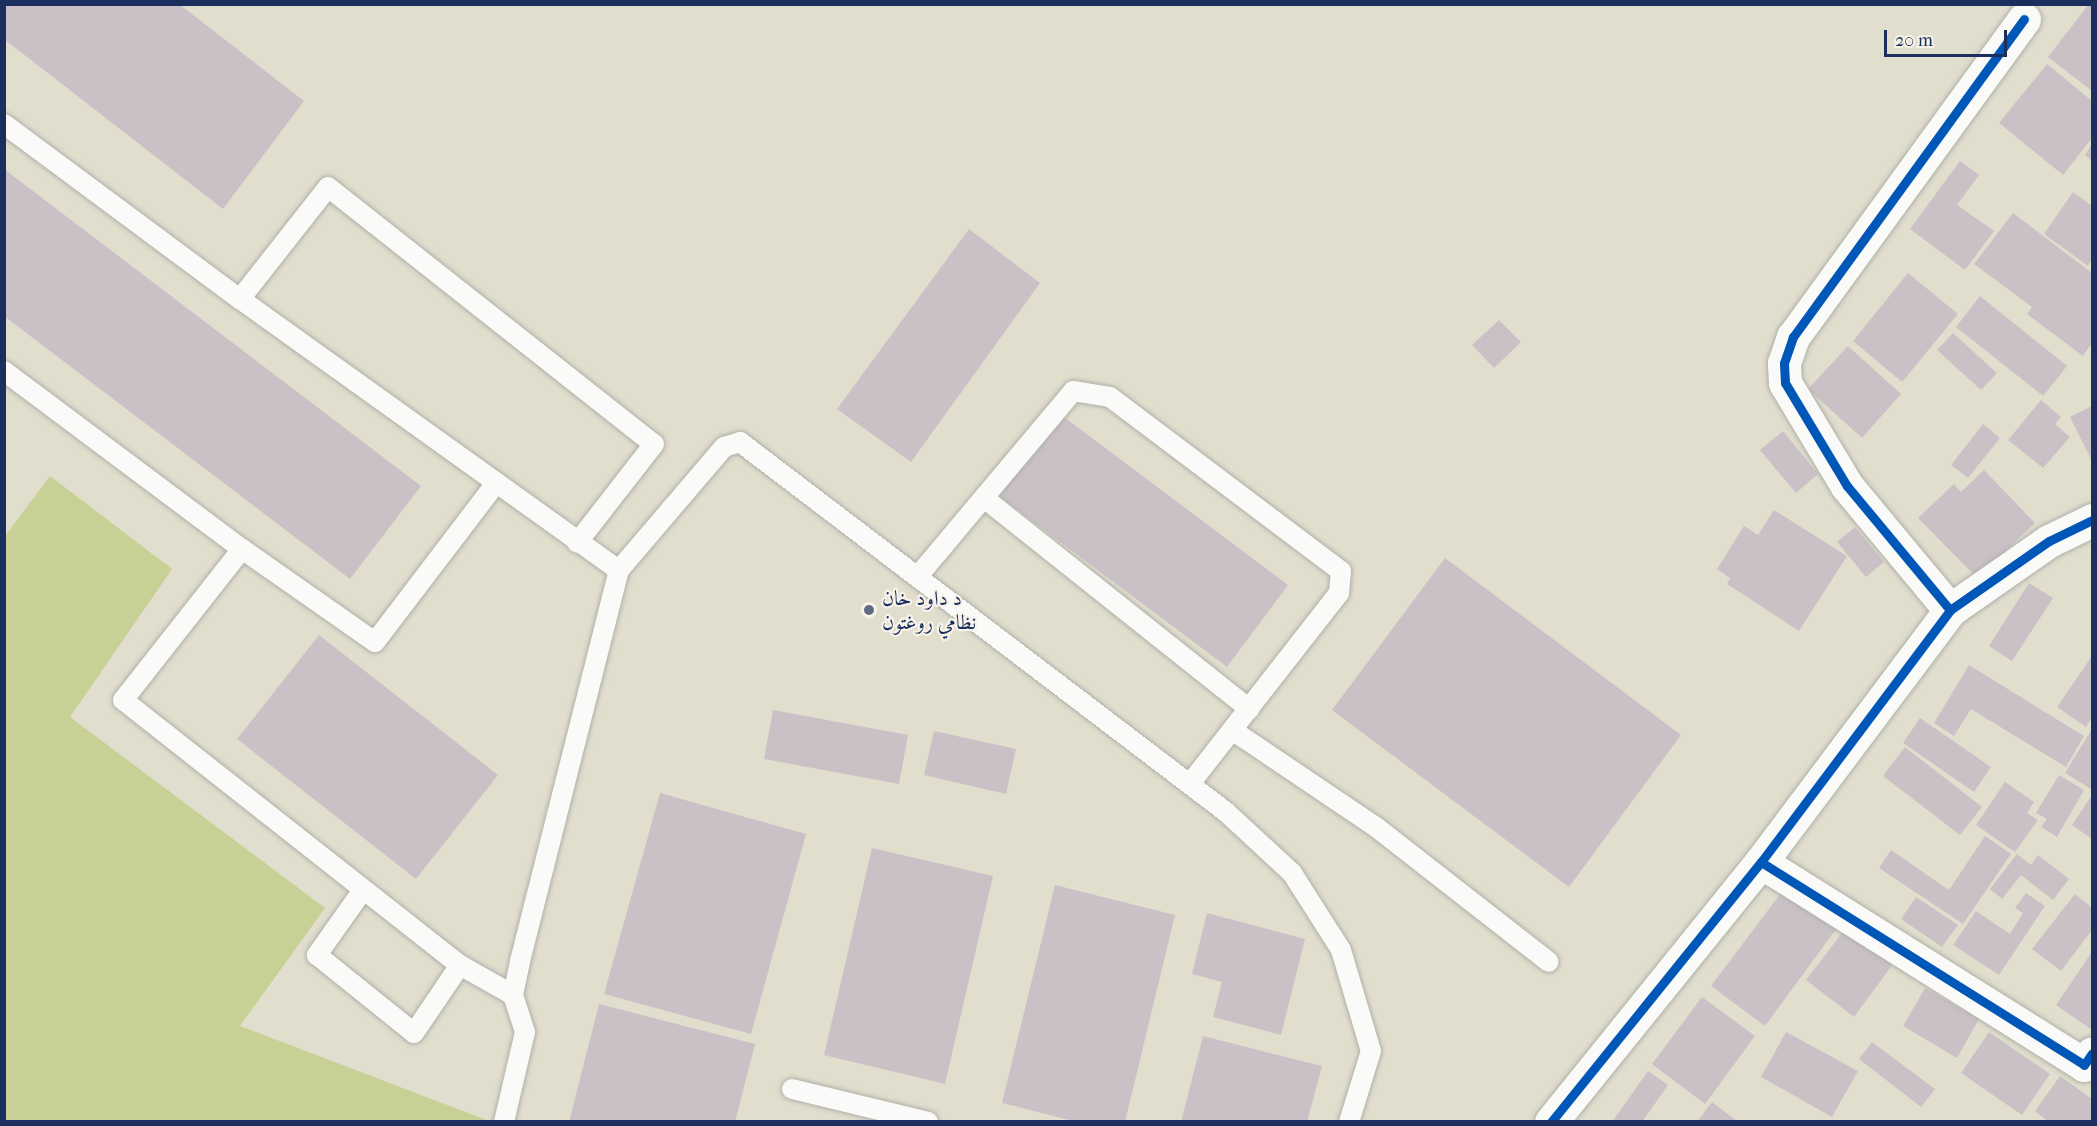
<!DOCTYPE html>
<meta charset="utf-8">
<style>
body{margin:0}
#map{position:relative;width:2097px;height:1126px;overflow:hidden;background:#e1decd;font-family:"IM FELL French Canon",Amiri,serif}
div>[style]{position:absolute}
.green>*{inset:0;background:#c7d095}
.building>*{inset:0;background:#cac1c7}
.roads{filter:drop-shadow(0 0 2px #b0b0aa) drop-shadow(0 0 2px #b0b0aa)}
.service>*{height:20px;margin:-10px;padding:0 10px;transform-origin:10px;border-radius:10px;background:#fafaf8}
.minor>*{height:33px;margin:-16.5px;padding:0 16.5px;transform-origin:16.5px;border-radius:16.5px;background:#fafaf8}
.cycleway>*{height:9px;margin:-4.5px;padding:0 4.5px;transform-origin:4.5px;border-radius:4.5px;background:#0057b8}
.dots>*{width:16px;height:16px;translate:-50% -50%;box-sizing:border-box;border:3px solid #f7f3e8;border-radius:50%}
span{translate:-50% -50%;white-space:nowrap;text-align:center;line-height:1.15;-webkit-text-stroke:4.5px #f7f3e8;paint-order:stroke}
.poi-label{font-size:21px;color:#1b2f5e}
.left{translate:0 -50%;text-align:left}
.frame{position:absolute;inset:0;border:6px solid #1b2f5e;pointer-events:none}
.scale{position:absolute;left:1884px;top:30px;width:123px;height:27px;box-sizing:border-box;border:3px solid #1b2f5e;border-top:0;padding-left:8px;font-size:18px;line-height:21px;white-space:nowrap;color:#1b2f5e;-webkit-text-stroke:4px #f7f3e8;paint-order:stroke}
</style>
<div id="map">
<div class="green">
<div style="clip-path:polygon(50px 476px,172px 569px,70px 717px,325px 908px,240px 1026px,489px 1121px,5px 1121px,5px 536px)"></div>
</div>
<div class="building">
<div style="clip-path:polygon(4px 4px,179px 4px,304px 101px,223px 209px,4px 39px)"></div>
<div style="clip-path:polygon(2089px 4px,2092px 5px,2092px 91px,2048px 57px)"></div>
<div style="clip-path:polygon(2047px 64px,2092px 101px,2092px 138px,2063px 175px,1999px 123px)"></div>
<div style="clip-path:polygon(2092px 144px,2092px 161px,2085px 155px)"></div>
<div style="clip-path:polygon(1960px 161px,1979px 175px,1957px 205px,1994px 231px,1965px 270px,1910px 229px)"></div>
<div style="clip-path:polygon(4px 169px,421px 486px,350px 579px,4px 316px)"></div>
<div style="clip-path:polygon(2073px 192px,2092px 206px,2092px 259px,2088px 266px,2044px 234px)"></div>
<div style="clip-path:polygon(2013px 213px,2092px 273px,2092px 343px,2083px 356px,2027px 314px,2032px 307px,1974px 264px)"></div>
<div style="clip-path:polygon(969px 229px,1040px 283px,911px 462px,837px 409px)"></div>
<div style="clip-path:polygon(1908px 273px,1958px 314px,1902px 382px,1853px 341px)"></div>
<div style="clip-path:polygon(1980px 296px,2067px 366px,2043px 396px,1956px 327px)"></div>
<div style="clip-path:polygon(1499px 320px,1521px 342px,1494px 368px,1472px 345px)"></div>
<div style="clip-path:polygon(1953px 333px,1997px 373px,1981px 390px,1937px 350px)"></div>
<div style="clip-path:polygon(1848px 346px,1901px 394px,1862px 438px,1808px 389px)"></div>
<div style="clip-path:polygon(2041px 400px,2061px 417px,2055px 424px,2070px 437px,2043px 468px,2008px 440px)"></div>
<div style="clip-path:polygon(2092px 406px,2092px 461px,2070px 417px)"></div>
<div style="clip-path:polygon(1060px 414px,1288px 585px,1227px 667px,999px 496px)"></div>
<div style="clip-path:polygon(1983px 424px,2000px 438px,1968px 478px,1951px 465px)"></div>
<div style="clip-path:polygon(1783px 431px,1818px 474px,1796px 493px,1760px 450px)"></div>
<div style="clip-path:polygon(1984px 470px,2035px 523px,1977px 578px,1918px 518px,1954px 484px,1961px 492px)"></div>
<div style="clip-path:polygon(1774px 510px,1847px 556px,1799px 631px,1727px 584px,1730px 578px,1717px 569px,1744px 526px,1758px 535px)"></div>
<div style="clip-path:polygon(1855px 527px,1884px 562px,1866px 577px,1837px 542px)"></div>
<div style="clip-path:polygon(1445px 558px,1681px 735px,1569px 887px,1332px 710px)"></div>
<div style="clip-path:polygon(2029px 583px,2053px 598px,2012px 661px,1989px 646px)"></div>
<div style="clip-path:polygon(319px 635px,498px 775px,416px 879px,237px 739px)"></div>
<div style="clip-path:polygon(2092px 656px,2092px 717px,2086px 727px,2057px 707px)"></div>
<div style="clip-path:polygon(1969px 665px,2084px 736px,2066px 767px,1971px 709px,1954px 736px,1934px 723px)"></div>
<div style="clip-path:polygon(773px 710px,908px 735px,899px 784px,764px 759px)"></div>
<div style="clip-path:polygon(1920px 718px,1991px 767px,1974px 792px,1903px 743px)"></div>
<div style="clip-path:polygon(2092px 729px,2092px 787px,2091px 789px,2065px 773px)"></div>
<div style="clip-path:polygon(934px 731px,1016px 749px,1006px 794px,924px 775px)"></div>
<div style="clip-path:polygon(1905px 747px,1982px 807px,1960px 835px,1883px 776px)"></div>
<div style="clip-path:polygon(2059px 775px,2084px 790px,2057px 837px,2041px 827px,2047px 819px,2036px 813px)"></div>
<div style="clip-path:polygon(2005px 782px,2034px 802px,2027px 813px,2038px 820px,2015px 852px,1976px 825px)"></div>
<div style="clip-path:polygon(660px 793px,806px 834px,751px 1034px,604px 994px)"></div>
<div style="clip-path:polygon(2092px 795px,2092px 839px,2072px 825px)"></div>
<div style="clip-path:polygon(1985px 836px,2011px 854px,1963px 924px,1879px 868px,1891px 850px,1949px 890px)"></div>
<div style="clip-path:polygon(872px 848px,993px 876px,945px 1084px,824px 1055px)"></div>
<div style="clip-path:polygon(2017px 854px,2031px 865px,2038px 855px,2069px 879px,2053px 900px,2021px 875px,2002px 899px,1990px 889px)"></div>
<div style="clip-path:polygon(1055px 885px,1175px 915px,1125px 1122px,1077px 1122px,1002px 1103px)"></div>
<div style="clip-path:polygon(1784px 889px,1837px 928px,1765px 1026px,1711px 986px)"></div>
<div style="clip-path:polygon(2026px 893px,2045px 906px,1999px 975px,1953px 945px,1976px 911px,2010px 934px,2023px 913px,2015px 908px)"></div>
<div style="clip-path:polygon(2075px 894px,2092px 908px,2092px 930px,2061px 971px,2032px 949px)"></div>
<div style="clip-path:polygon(1916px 897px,1958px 925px,1942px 947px,1901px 919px)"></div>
<div style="clip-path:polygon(1207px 913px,1305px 939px,1281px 1035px,1213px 1017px,1222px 982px,1192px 974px)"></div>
<div style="clip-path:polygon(1845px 929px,1893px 964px,1854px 1017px,1806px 980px)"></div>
<div style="clip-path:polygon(2092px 952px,2092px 1030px,2056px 1005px)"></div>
<div style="clip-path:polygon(1925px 988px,1979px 1019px,1957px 1058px,1903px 1026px)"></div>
<div style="clip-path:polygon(1702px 997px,1755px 1036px,1705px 1104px,1652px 1064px)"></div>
<div style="clip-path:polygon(599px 1004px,755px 1044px,735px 1122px,569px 1122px)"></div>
<div style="clip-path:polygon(1786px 1032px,1858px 1071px,1832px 1117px,1761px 1077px)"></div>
<div style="clip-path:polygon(1989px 1032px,2050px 1074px,2022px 1115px,1961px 1073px)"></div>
<div style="clip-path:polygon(1203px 1036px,1322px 1066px,1307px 1122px,1181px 1122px)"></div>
<div style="clip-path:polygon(1872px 1042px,1935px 1089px,1921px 1107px,1859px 1059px)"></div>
<div style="clip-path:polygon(1648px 1071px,1668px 1085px,1642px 1122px,1612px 1122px)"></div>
<div style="clip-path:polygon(2060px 1076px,2092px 1099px,2091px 1122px,2049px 1122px,2035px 1111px)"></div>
<div style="clip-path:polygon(1712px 1102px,1738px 1122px,1697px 1122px)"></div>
</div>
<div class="roads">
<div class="service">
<div style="left:4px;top:124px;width:294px;rotate:36.6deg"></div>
<div style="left:240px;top:299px;width:466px;rotate:35.6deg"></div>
<div style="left:240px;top:299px;width:142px;rotate:-51.8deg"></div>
<div style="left:328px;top:187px;width:415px;rotate:38.3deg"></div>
<div style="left:654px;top:444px;width:125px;rotate:127.9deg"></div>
<div style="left:4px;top:371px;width:297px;rotate:36.8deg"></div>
<div style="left:242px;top:549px;width:162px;rotate:35deg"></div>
<div style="left:375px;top:642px;width:200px;rotate:-52.7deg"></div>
<div style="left:984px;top:498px;width:339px;rotate:38.5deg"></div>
<div style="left:242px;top:549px;width:192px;rotate:128.2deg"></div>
<div style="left:123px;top:700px;width:429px;rotate:38.2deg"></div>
<div style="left:460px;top:965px;width:61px;rotate:29.5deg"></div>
<div style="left:918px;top:576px;width:241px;rotate:-50deg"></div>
<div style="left:1073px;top:391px;width:37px;rotate:9deg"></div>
<div style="left:1110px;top:397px;width:289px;rotate:37deg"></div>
<div style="left:1341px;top:571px;width:22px;rotate:95deg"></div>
<div style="left:1339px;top:593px;width:242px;rotate:128deg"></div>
<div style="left:1232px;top:730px;width:174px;rotate:34deg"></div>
<div style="left:1376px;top:827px;width:219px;rotate:38deg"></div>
<div style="left:363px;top:890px;width:80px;rotate:125.3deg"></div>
<div style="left:317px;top:955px;width:124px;rotate:38.8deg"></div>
<div style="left:414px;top:1033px;width:82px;rotate:-55.9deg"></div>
<div style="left:792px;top:1089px;width:140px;rotate:13.6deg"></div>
<div style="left:504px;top:1122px;width:92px;rotate:-76.9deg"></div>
<div style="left:525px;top:1032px;width:39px;rotate:-108deg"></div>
<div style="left:513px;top:995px;width:35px;rotate:-78deg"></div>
<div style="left:520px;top:961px;width:403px;rotate:-75.8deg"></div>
<div style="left:619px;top:570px;width:162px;rotate:-49.5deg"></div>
<div style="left:724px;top:447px;width:17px;rotate:-17deg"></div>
<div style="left:740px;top:442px;width:611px;rotate:37.28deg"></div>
<div style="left:1226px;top:812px;width:90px;rotate:42.7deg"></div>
<div style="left:1292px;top:873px;width:91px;rotate:57.5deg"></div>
<div style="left:1341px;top:950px;width:105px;rotate:73.5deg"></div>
<div style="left:1371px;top:1051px;width:74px;rotate:107.2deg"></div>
</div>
<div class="minor">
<div style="left:1950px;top:610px;width:161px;rotate:-129.7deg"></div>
<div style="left:1847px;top:486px;width:120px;rotate:-121deg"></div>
<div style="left:1785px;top:383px;width:20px;rotate:-93deg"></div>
<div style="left:1784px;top:363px;width:28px;rotate:-71deg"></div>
<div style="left:1793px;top:337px;width:393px;rotate:-54deg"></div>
<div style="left:1761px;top:862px;width:381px;rotate:32.1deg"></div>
<div style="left:2084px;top:1065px;width:14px;rotate:-56deg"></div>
<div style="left:1551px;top:1122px;width:334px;rotate:-51.1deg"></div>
<div style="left:1761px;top:862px;width:315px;rotate:-53.1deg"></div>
<div style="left:1950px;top:610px;width:121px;rotate:-34.9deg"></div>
<div style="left:2049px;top:541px;width:48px;rotate:-26deg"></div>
</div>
</div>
<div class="cycleway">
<div style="left:1950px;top:610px;width:161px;rotate:-129.7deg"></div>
<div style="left:1847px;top:486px;width:120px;rotate:-121deg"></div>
<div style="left:1785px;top:383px;width:20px;rotate:-93deg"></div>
<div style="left:1784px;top:363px;width:28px;rotate:-71deg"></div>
<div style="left:1793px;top:337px;width:393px;rotate:-54deg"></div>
<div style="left:1761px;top:862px;width:381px;rotate:32.1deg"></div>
<div style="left:2084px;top:1065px;width:14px;rotate:-56deg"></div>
<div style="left:1551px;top:1122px;width:334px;rotate:-51.1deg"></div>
<div style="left:1761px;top:862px;width:315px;rotate:-53.1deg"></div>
<div style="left:1950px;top:610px;width:121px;rotate:-34.9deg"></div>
<div style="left:2049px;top:541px;width:48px;rotate:-26deg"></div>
</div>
<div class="dots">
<div style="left:869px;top:610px;background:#606c85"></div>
</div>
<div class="poi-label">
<span class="left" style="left:882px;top:610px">د داود خان<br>نظامي روغتون</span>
</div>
<div class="frame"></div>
<div class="scale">20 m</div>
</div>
